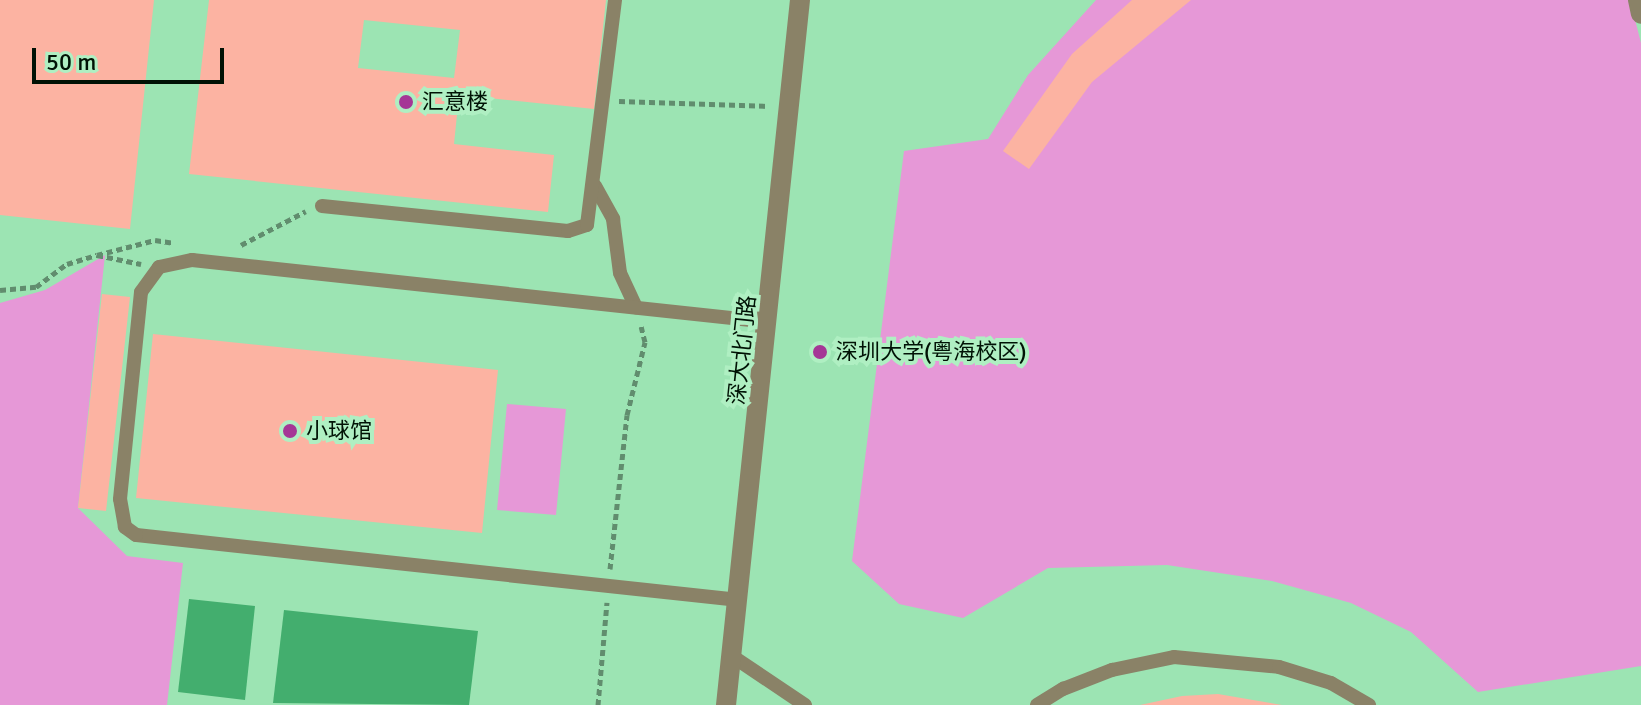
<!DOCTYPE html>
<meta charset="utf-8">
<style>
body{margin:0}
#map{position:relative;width:1641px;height:705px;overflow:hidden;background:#afefc2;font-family:Signika,"Noto Sans SC",sans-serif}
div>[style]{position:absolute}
.built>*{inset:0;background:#9ce4b3}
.green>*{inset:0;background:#e698d7}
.water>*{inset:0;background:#43ae6e}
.building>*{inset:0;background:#fcb3a2}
.path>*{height:5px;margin-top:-2.5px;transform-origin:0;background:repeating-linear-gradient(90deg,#618d6e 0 6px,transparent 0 10px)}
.service>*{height:14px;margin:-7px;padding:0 7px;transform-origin:7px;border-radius:7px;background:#8a8267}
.minor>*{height:20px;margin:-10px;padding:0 10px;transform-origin:10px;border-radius:10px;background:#8a8267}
.dots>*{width:22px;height:22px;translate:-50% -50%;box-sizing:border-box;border:4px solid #afefc2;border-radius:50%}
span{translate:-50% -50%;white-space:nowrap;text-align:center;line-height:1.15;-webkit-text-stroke:8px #afefc2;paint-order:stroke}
.poi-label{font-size:22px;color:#001205}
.left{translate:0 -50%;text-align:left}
.street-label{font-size:22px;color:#001205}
.scale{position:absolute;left:32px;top:48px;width:192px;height:36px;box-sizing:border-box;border:4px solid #001205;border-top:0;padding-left:10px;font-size:24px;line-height:28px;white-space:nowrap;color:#001205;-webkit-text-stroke:6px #afefc2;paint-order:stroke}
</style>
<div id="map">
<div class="built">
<div style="clip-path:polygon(0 0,1641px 0,1641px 705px,0 705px)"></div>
</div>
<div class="green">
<div style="clip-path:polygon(1096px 0,1630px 0,1641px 43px,1641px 666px,1478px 692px,1411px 632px,1351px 603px,1272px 581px,1167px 565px,1048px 568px,963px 618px,899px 604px,852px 561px,904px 151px,988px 139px,1028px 75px)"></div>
<div style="clip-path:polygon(105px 255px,78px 508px,127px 556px,183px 563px,167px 705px,0 705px,0 303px,45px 290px)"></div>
<div style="clip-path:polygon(507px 404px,566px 409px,556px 515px,497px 510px)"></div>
</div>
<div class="water">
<div style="clip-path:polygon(189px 599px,255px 606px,245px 700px,178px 692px)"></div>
<div style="clip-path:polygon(284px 610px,478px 631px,469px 705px,273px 703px)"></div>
</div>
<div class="building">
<div style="clip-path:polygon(0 0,154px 0,130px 229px,0 215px)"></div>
<div style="clip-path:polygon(evenodd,209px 0,606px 0,594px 109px,459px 95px,454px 144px,554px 155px,548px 212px,189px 174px,209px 0,364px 20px,460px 30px,454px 78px,358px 68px,364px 20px)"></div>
<div style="clip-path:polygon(1132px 0,1191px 0,1092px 82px,1029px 169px,1003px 151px,1072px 54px)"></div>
<div style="clip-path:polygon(102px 294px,130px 297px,106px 511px,78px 508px)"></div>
<div style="clip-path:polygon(153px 334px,498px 370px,482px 533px,136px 498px)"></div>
<div style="clip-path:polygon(1218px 694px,1282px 705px,1140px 705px,1182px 696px)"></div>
</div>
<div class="path">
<div style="left:619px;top:101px;width:150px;rotate:1.9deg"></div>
<div style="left:241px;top:245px;width:73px;rotate:-27.6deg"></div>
<div style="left:97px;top:255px;width:60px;rotate:-14.5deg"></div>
<div style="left:155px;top:240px;width:18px;rotate:9deg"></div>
<div style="left:0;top:290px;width:36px;rotate:-5deg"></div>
<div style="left:36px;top:287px;width:39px;rotate:-37deg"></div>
<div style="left:67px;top:264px;width:31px;rotate:-17deg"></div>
<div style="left:97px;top:255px;width:45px;rotate:11.6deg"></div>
<div style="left:610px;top:569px;width:155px;rotate:-83.7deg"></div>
<div style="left:627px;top:415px;width:75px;rotate:-76.1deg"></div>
<div style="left:645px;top:342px;width:16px;rotate:-104deg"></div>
<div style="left:598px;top:705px;width:103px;rotate:-85deg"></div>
</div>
<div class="service">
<div style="left:595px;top:186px;width:38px;rotate:61deg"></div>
<div style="left:613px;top:219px;width:54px;rotate:82.6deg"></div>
<div style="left:620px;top:273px;width:38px;rotate:65deg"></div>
<div style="left:322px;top:206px;width:247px;rotate:5.8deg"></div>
<div style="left:568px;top:231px;width:20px;rotate:-18deg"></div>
<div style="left:587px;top:225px;width:227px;rotate:-82.9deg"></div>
<div style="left:739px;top:600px;width:606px;rotate:-173.85deg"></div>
<div style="left:136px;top:535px;width:14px;rotate:-144deg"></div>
<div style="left:125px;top:527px;width:28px;rotate:-100deg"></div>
<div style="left:120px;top:499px;width:208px;rotate:-84.2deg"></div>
<div style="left:141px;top:292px;width:31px;rotate:-54deg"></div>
<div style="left:159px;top:267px;width:34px;rotate:-12deg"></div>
<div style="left:192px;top:260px;width:580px;rotate:6.13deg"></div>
<div style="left:732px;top:656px;width:88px;rotate:33.9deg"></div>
<div style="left:1037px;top:705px;width:31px;rotate:-32deg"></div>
<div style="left:1063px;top:689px;width:53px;rotate:-21.2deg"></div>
<div style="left:1112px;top:670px;width:63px;rotate:-11.8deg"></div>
<div style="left:1174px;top:657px;width:105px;rotate:5.4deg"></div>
<div style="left:1279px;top:667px;width:54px;rotate:17.1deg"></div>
<div style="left:1331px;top:683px;width:44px;rotate:30.1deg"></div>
</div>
<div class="minor">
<div style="left:1638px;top:0;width:14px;rotate:78deg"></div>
<div style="left:726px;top:705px;width:709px;rotate:-84.01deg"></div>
</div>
<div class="dots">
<div style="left:406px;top:102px;background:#a53796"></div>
<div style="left:820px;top:352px;background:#a53796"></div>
<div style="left:290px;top:431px;background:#a53796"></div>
</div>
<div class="poi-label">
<span class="left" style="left:422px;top:102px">汇意楼</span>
<span class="left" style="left:836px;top:352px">深圳大学(粤海校区)</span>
<span class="left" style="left:306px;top:431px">小球馆</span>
</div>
<div class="street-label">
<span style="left:742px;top:350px;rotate:-84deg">深大北门路</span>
</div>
<div class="scale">50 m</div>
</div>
